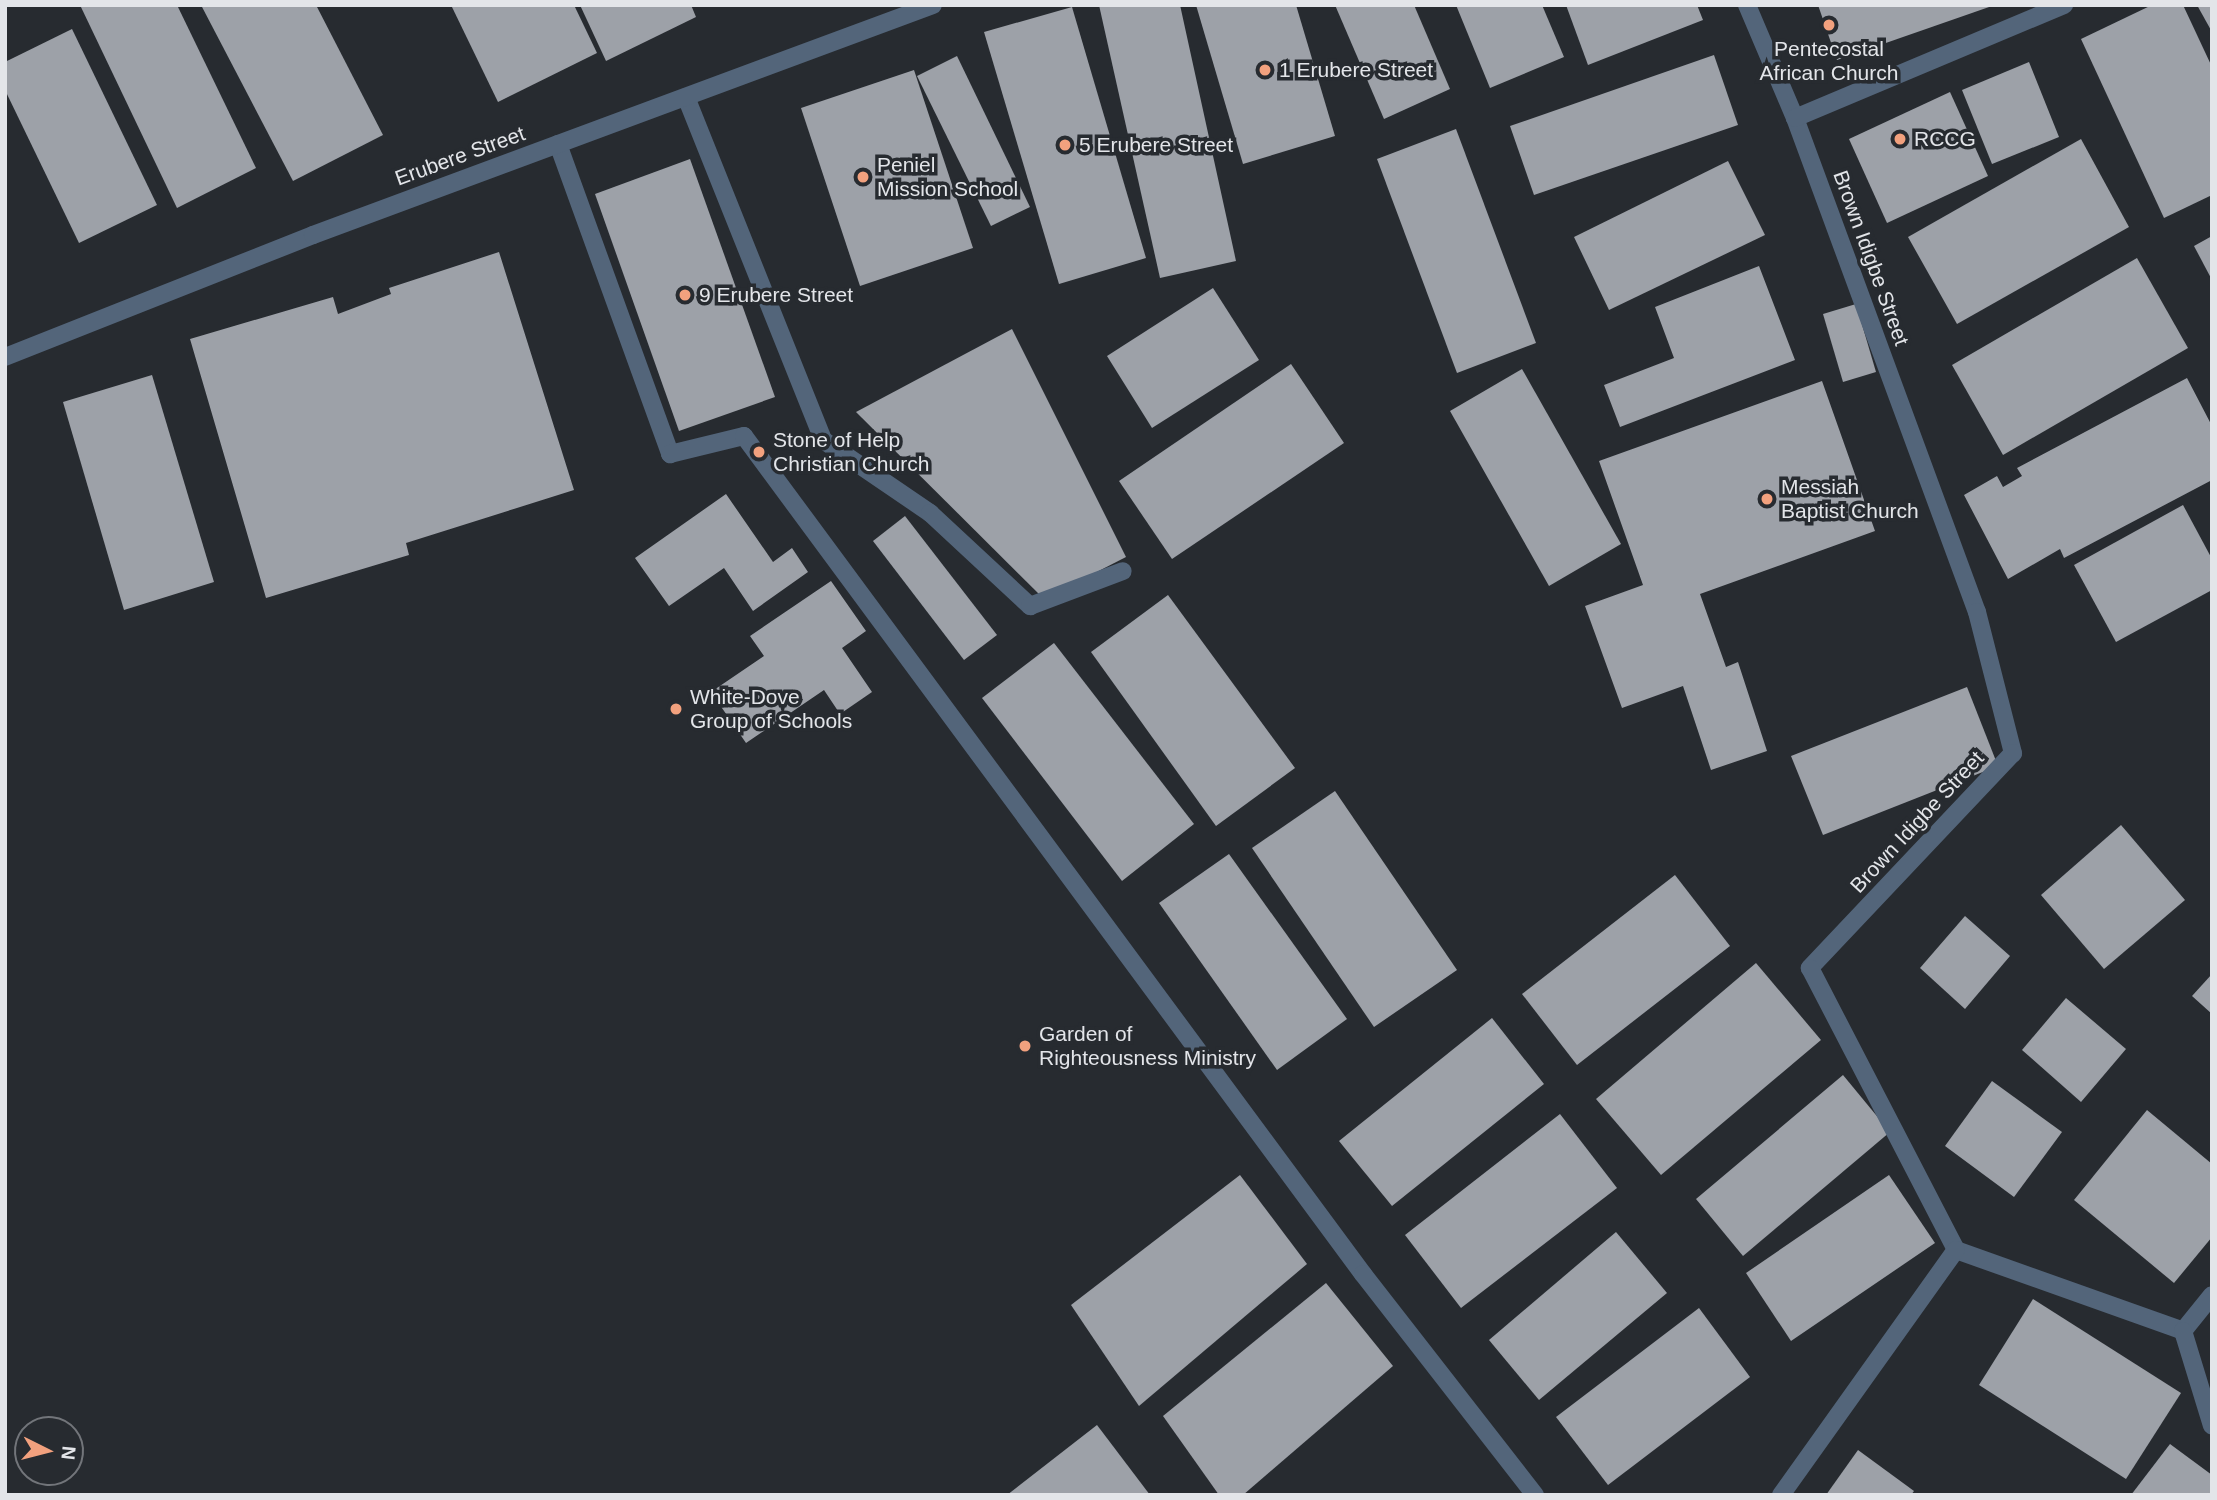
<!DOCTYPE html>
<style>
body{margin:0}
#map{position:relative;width:2217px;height:1500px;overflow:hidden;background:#272b30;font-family:Arial,sans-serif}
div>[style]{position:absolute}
.building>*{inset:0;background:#9da1a8}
.minor>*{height:18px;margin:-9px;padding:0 9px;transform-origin:9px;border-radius:9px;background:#53657a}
.dots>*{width:19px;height:19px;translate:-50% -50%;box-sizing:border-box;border:4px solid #272b30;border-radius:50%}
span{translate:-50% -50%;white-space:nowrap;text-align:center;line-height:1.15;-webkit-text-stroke:7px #272b30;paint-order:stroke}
.poi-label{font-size:21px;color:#e3e5e9}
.left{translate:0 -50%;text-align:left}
.street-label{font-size:21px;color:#e3e5e9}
.frame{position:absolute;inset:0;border:7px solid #e3e5e9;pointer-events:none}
.north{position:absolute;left:14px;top:1416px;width:70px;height:70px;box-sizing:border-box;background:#272b30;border:2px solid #72757a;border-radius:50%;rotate:96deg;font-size:19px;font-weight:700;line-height:28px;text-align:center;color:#e3e5e9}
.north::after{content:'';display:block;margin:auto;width:24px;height:32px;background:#f2a17e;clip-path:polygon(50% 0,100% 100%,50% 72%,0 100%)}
</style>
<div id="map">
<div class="building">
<div style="clip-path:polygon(80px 5px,177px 5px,256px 168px,177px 208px)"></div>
<div style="clip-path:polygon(201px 5px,316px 5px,383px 135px,293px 181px)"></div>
<div style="clip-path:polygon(451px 5px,574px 5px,597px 53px,498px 102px)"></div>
<div style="clip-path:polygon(580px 5px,691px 5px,696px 17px,606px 61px)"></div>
<div style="clip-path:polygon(1099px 5px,1180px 5px,1236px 261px,1160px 278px)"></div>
<div style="clip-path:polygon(1196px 5px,1296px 5px,1335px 136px,1243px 164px)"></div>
<div style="clip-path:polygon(1335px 5px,1414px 5px,1450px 89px,1384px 119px)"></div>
<div style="clip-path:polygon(1456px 5px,1542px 5px,1564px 57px,1490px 88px)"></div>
<div style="clip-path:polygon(1566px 5px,1697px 5px,1703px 20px,1588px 65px)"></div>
<div style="clip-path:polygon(1818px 5px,1992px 5px,1992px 6px,1837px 60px)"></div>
<div style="clip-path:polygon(2152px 5px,2183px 5px,2212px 67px,2212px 195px,2164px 218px,2081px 39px)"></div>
<div style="clip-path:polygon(2197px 5px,2212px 5px,2212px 32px)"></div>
<div style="clip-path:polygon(1072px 7px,1146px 258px,1059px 284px,984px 32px)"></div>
<div style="clip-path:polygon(72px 29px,157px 205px,79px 243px,5px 90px,5px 62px)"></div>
<div style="clip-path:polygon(1714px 55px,1738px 125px,1534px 195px,1510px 126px)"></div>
<div style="clip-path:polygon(957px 56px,1030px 207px,991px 226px,917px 76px)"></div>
<div style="clip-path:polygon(2029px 62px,2059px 137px,1992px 164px,1962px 90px)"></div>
<div style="clip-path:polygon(914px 70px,973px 248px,860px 286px,801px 108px)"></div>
<div style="clip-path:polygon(1950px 92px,1988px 176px,1887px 223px,1849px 139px)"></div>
<div style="clip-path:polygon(1456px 129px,1536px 343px,1457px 373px,1377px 159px)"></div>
<div style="clip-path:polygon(2081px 139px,2129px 227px,1957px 324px,1908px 237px)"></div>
<div style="clip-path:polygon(690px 159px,775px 397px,679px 431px,595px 194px)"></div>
<div style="clip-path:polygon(1728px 161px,1765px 235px,1609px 310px,1574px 237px)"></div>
<div style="clip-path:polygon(2212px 236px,2212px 280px,2194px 246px)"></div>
<div style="clip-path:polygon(499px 252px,574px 490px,406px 543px,409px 555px,266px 598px,190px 339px,333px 297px,338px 314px,391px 294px,389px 288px)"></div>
<div style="clip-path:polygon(2137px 258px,2188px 348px,2003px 455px,1952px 365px)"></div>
<div style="clip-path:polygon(1759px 266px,1795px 360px,1620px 427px,1604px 385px,1674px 358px,1655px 307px)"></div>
<div style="clip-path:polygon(1213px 288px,1259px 360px,1152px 428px,1107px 356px)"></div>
<div style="clip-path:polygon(1856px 304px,1876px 372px,1843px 382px,1823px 314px)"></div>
<div style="clip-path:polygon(1012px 329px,1126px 557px,1044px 599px,856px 412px)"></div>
<div style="clip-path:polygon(1291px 364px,1344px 443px,1172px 559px,1119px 481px)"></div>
<div style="clip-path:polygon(1522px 369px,1621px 544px,1549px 586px,1450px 411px)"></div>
<div style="clip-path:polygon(152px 375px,214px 582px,124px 610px,63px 402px)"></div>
<div style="clip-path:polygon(2187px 378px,2212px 426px,2212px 480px,2064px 558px,2060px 549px,2008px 579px,1964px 495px,1997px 476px,2003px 487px,2022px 476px,2017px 468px)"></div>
<div style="clip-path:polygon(1822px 381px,1875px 531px,1700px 594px,1726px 667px,1738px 662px,1767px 751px,1711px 770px,1683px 686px,1622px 708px,1585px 606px,1643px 585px,1599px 461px)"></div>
<div style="clip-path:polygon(726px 494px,773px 562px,792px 548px,808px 572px,753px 611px,724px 568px,669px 606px,635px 558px)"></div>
<div style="clip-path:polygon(2183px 505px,2212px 559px,2212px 590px,2116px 642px,2074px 565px)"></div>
<div style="clip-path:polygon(905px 516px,997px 635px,964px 660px,873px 541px)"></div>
<div style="clip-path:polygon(831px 581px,866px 631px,842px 648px,872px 692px,840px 714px,824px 690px,746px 743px,711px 692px,764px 656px,750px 636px)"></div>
<div style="clip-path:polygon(1168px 595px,1295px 768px,1216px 826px,1091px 652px)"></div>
<div style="clip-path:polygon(1054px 643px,1194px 824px,1122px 881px,982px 698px)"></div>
<div style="clip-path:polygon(1967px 687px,1998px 766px,1823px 835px,1791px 756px)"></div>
<div style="clip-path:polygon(1335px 791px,1457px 970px,1374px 1027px,1252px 848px)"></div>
<div style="clip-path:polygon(2121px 825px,2185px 900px,2104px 969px,2041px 895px)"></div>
<div style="clip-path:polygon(1229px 854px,1347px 1019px,1277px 1070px,1159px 903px)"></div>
<div style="clip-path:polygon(1675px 875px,1730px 946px,1577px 1065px,1522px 994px)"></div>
<div style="clip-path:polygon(1965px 916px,2010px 956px,1965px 1009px,1920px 968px)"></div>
<div style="clip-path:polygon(1756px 963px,1821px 1040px,1661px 1175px,1596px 1099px)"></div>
<div style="clip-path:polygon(2212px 974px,2212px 1014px,2192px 996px)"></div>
<div style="clip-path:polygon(2066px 998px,2126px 1049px,2081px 1102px,2022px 1050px)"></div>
<div style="clip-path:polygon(1492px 1018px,1544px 1084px,1392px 1206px,1339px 1141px)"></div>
<div style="clip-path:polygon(1843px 1075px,1890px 1132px,1743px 1256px,1696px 1199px)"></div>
<div style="clip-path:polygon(1992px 1081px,2062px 1132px,2014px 1197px,1945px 1146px)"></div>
<div style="clip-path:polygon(2147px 1110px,2212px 1164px,2212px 1237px,2174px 1283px,2074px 1200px)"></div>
<div style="clip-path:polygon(1560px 1114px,1617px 1188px,1461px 1308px,1405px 1235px)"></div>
<div style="clip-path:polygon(1240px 1175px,1307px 1264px,1139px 1406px,1071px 1305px)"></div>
<div style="clip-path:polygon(1889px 1175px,1935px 1243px,1791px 1341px,1746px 1273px)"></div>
<div style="clip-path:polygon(1616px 1232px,1667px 1293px,1539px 1400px,1489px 1340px)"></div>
<div style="clip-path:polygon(1326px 1283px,1393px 1366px,1243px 1495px,1219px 1495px,1163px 1416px)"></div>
<div style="clip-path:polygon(2033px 1299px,2181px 1393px,2126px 1479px,1979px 1385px)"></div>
<div style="clip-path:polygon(1699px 1308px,1750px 1377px,1608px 1485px,1556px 1417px)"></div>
<div style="clip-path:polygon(1097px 1425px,1150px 1495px,1007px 1495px)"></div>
<div style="clip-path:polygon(2170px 1444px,2212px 1475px,2212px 1495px,2131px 1495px)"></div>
<div style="clip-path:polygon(1858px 1450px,1914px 1491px,1911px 1495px,1826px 1495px)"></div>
</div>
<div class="minor">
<div style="left:1747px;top:5px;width:123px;rotate:67deg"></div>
<div style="left:1795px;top:118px;width:526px;rotate:69.78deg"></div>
<div style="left:1977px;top:612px;width:146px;rotate:75.7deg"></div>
<div style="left:2013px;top:753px;width:296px;rotate:133.4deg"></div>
<div style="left:1810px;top:968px;width:318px;rotate:62.6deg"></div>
<div style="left:1956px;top:1250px;width:241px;rotate:19.6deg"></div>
<div style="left:2183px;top:1331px;width:46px;rotate:-51.1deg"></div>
<div style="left:686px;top:97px;width:369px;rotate:68.2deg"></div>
<div style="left:823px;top:440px;width:130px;rotate:34.3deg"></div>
<div style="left:930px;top:513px;width:137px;rotate:42.9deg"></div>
<div style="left:1030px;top:606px;width:99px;rotate:-20.6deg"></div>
<div style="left:1795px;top:118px;width:292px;rotate:-22.8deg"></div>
<div style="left:558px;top:144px;width:330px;rotate:70.1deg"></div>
<div style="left:670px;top:454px;width:76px;rotate:-13.7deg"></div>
<div style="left:744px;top:436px;width:1042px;rotate:53.55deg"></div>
<div style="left:1363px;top:1274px;width:280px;rotate:52.1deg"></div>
<div style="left:5px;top:357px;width:331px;rotate:-21.6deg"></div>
<div style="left:313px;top:235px;width:661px;rotate:-20.35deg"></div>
<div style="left:2183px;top:1331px;width:99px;rotate:73deg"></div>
<div style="left:1781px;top:1495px;width:301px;rotate:-54.5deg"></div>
</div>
<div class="dots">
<div style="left:1829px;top:25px;background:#f2a17e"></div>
<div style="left:1265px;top:70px;background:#f2a17e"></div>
<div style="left:1900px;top:139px;background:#f2a17e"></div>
<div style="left:1065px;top:145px;background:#f2a17e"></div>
<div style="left:863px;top:177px;background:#f2a17e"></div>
<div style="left:685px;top:295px;background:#f2a17e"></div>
<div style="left:759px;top:452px;background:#f2a17e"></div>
<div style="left:1767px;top:499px;background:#f2a17e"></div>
<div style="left:676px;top:709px;background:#f2a17e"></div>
<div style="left:1025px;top:1046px;background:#f2a17e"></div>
</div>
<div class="poi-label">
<span style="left:1829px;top:61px">Pentecostal<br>African Church</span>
<span class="left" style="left:1279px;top:70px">1 Erubere Street</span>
<span class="left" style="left:1914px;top:139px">RCCG</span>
<span class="left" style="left:1079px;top:145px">5 Erubere Street</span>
<span class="left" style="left:877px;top:177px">Peniel<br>Mission School</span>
<span class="left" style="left:699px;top:295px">9 Erubere Street</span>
<span class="left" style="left:773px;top:452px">Stone of Help<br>Christian Church</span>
<span class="left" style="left:1781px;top:499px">Messiah<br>Baptist Church</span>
<span class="left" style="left:690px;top:709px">White-Dove<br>Group of Schools</span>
<span class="left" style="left:1039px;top:1046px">Garden of<br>Righteousness Ministry</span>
</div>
<div class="street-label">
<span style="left:460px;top:156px;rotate:-20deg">Erubere Street</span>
<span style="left:1871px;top:258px;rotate:70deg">Brown Idigbe Street</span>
<span style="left:1917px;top:822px;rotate:-47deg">Brown Idigbe Street</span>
</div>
<div class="frame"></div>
<div class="north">N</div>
</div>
